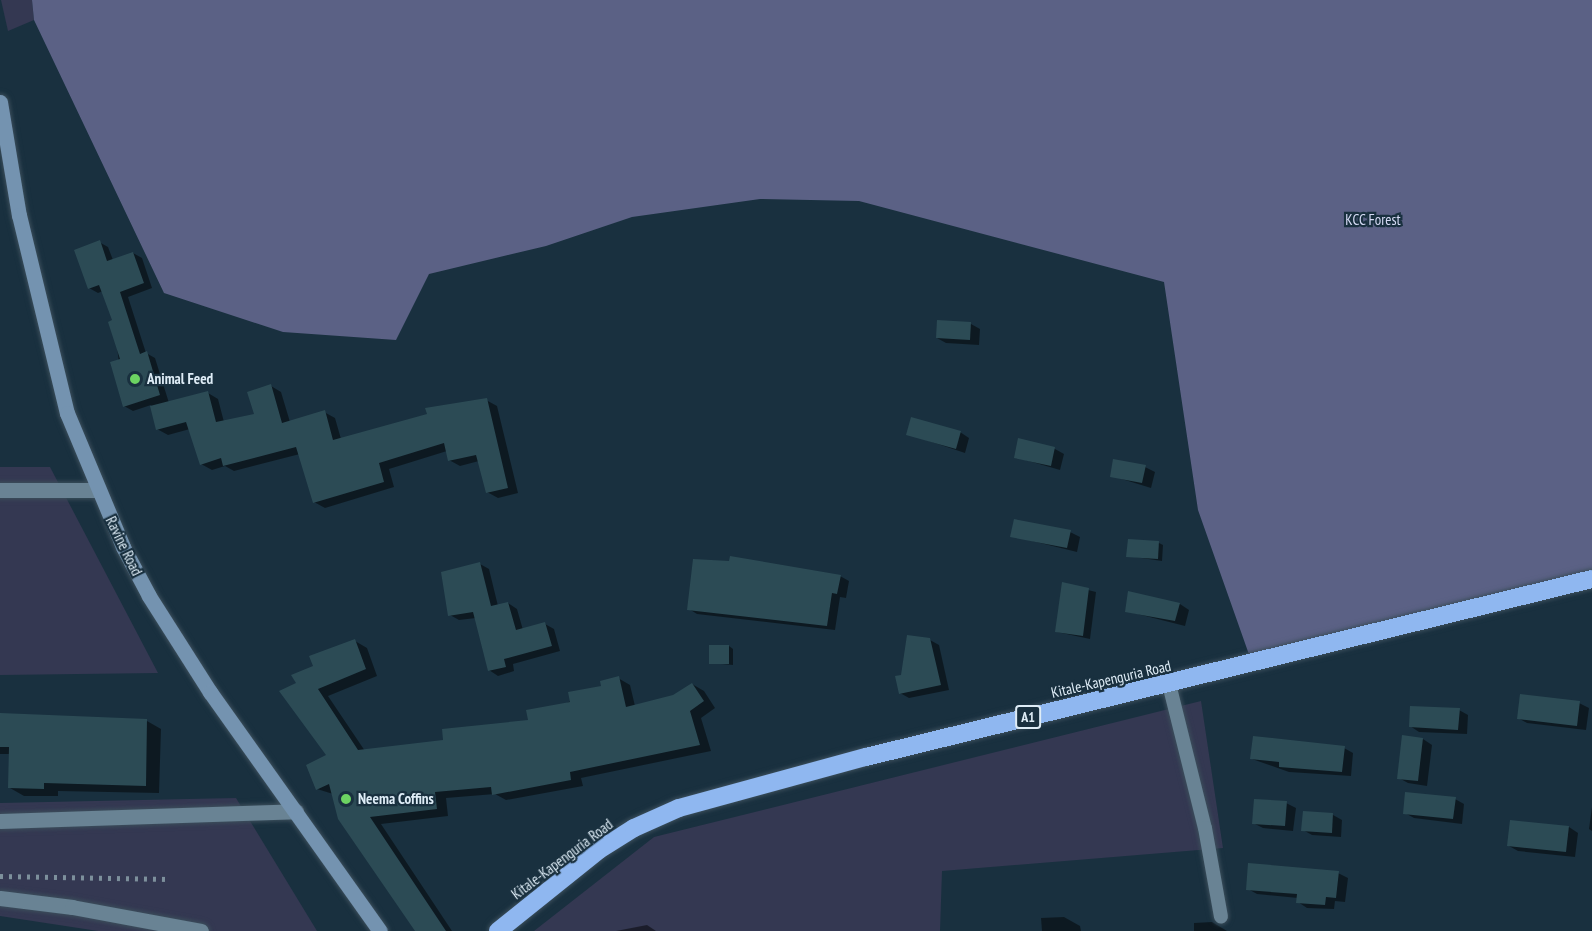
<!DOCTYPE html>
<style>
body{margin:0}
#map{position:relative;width:1592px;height:931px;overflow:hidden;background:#19303f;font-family:"PT Sans Narrow",sans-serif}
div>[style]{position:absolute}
.green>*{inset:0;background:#343852}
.forest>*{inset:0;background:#5b6185}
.shadow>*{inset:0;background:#0007}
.building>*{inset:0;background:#2c4b55}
.roads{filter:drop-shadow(0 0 2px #3b4e5b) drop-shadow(0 0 2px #3b4e5b)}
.lane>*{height:14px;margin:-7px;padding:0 7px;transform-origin:7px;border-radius:7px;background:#698394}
.street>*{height:15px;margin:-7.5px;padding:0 7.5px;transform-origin:7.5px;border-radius:7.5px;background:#698394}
.secondary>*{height:15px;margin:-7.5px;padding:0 7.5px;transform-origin:7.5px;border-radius:7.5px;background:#7493b0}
.highway>*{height:18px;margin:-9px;padding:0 9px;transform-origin:9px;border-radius:9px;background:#8fb7f0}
.rail>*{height:4.5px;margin-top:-2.25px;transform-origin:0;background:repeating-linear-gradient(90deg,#7d909c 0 3px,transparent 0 9px)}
.dots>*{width:16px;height:16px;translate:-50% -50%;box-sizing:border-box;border:3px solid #19303f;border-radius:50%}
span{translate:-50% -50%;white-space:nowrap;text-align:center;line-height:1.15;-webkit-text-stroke:4.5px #19303f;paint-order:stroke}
.shield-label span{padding:2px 4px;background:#19303f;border:2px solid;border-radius:4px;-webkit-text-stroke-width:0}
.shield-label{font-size:14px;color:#deecf6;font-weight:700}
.park-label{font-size:15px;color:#d5daf4}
.poi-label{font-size:15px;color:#deecf6;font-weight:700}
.left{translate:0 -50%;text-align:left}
.street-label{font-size:15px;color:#deecf6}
</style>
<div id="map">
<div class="green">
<div style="clip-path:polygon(1px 0,32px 0,34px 20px,8px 31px)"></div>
<div style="clip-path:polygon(0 467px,50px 467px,158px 673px,0 675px)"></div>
<div style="clip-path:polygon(1201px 701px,1223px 848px,942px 871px,940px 931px,534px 931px,654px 837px)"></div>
<div style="clip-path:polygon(236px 798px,317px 931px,98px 931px,0 916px,0 803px)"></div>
</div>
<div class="forest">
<div style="clip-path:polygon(32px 0,1592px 0,1592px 576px,1252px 663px,1198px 510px,1164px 282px,859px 201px,760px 199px,632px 217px,546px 246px,429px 274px,396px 340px,283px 332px,164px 293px,34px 20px)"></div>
</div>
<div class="shadow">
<div style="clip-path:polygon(99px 242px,108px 247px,113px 260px,133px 253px,142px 258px,152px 288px,128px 297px,146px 353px,155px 358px,169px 403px,208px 393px,218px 399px,224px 422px,256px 415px,271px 386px,281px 392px,290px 422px,324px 412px,335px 418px,341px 439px,486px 400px,497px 406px,518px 493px,498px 498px,487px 492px,479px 461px,460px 466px,449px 460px,447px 451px,389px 469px,394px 487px,325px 508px,314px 502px,300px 454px,234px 471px,225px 466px,212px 470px,201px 464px,190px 429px,168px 435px,157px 429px,151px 405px,133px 411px,124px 406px,114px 321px,103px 291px,98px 293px,89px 288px)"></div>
<div style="clip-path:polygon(971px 324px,980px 329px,979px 345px,946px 343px,937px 338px)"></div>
<div style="clip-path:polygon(960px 432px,969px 438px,965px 453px,908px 434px)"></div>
<div style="clip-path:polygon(1055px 449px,1064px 454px,1060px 470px,1015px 457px)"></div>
<div style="clip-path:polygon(1145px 467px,1155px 472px,1151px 488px,1112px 476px)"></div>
<div style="clip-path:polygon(1070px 532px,1080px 537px,1077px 552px,1012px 536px)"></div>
<div style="clip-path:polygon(1159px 543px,1163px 545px,1162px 561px,1128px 556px)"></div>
<div style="clip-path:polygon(480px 564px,489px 569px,498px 606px,508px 603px,517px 609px,523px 630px,545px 624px,554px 629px,560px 651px,513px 664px,514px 671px,498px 676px,489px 670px,476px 618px,459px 620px,450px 615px)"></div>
<div style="clip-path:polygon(840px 576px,849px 581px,846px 598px,840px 597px,835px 630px,697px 614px,689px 609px)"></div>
<div style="clip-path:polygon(1064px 584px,1096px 592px,1090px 639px,1057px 632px)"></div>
<div style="clip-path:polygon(1180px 604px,1189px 610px,1185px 626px,1126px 611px)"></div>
<div style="clip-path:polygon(930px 640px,939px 645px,949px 690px,909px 698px,900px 693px,902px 676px)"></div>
<div style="clip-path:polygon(355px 641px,367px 648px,377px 676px,328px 696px,365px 751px,444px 741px,530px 721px,618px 678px,630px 685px,635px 706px,674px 696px,692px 684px,704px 691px,715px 708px,701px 718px,711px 751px,581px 778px,583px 786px,506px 800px,495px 794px,446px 798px,448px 816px,381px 824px,452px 931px,416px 931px,333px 794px,317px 789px,328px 756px,298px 684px,315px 667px)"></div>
<div style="clip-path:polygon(729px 646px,733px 649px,733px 665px,710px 663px)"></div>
<div style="clip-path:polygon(1579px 703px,1589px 708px,1586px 730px,1527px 723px,1518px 718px)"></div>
<div style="clip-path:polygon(1459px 710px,1468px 715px,1467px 734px,1419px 732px,1410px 726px)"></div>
<div style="clip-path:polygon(0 715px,147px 721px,161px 729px,159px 793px,58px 791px,58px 796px,24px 796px,10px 788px,11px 754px,0 754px)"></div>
<div style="clip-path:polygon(1423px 739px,1432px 745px,1427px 786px,1408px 783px,1399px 778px)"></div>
<div style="clip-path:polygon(1344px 748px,1353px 753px,1351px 776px,1289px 772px,1252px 759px)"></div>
<div style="clip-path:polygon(1455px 799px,1464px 804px,1462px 824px,1414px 818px,1405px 813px)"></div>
<div style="clip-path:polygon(1286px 803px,1296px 808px,1293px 831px,1263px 828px,1253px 823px)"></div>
<div style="clip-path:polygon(1592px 807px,1592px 831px,1589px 829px)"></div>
<div style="clip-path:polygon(1304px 813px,1333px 815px,1342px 820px,1341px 837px,1312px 835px,1303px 830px)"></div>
<div style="clip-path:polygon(1569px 827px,1578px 833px,1575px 857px,1518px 851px,1509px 846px)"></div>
<div style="clip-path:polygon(1338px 873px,1348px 878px,1345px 902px,1335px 901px,1334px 909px,1307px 908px,1298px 902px,1298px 898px,1257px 894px,1248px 889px)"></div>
<div style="clip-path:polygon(1064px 917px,1080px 926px,1081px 931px,1042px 931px,1041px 918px)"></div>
<div style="clip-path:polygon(1212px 922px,1227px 931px,1194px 931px,1194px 923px)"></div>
<div style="clip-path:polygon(647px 925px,656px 931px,616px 931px)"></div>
</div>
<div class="building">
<div style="clip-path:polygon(100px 240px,107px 261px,133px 252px,144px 283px,120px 292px,140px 354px,147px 351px,160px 395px,123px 407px,110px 362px,120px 359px,108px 322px,112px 320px,99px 285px,88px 289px,74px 250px)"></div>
<div style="clip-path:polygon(937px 320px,971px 322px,970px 340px,936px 338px)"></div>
<div style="clip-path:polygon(271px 384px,282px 423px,325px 410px,333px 440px,427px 414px,425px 408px,487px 398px,508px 488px,486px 493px,476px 455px,448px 461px,444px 443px,379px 463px,384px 482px,313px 503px,296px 447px,223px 466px,221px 458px,200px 465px,186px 422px,156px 430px,150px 406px,208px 391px,216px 422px,254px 414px,247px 392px)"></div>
<div style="clip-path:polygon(911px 417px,961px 431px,956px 449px,906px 435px)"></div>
<div style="clip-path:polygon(1018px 438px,1055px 447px,1051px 466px,1014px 458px)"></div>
<div style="clip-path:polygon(1113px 459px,1146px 465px,1142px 483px,1110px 477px)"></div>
<div style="clip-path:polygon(1014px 519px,1071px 530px,1067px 548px,1010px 537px)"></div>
<div style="clip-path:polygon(1128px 539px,1159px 541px,1158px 559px,1126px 557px)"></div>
<div style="clip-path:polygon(730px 556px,841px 575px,837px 594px,832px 593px,827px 626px,687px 610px,693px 559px,729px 561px)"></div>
<div style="clip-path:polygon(480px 562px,491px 606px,508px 602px,516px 630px,545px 622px,552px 646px,504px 659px,506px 667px,488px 671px,473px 612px,448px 616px,441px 572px)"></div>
<div style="clip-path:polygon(1062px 582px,1089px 588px,1083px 636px,1055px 632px)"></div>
<div style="clip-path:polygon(1128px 591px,1180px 603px,1175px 621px,1125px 612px)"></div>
<div style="clip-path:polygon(907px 635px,930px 638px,941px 685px,899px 694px,895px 676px,901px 675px)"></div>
<div style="clip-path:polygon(355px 639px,366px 669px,318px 689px,358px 750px,443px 740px,442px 729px,528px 720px,526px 710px,570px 702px,568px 692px,601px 686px,600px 681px,619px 676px,626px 707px,673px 695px,692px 683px,704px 701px,690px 711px,700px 745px,570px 772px,571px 780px,492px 795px,491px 787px,435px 792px,437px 809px,370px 817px,446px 931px,415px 931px,338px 819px,329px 784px,316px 790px,306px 765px,326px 755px,279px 691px,296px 683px,291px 675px,313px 666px,309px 656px)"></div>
<div style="clip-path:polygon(709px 645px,729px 645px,729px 664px,709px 664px)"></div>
<div style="clip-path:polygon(1520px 694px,1580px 701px,1577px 726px,1517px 719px)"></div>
<div style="clip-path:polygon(1410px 706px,1460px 708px,1458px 730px,1409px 727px)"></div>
<div style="clip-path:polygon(0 713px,147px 719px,146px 786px,44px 783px,44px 789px,8px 788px,9px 747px,0 747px)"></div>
<div style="clip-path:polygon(1402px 735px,1423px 738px,1418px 781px,1397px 779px)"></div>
<div style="clip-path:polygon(1253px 736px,1345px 746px,1342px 772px,1279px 767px,1279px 762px,1250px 759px)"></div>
<div style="clip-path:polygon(1405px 792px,1456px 797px,1453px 819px,1403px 814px)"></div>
<div style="clip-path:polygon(1254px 799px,1287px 801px,1285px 826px,1252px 824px)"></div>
<div style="clip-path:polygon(1303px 811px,1333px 813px,1332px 833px,1301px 831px)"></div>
<div style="clip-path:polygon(1510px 820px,1569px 826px,1566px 852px,1507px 846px)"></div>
<div style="clip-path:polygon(1248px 863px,1339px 871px,1336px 898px,1326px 897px,1325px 905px,1296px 903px,1297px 894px,1246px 890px)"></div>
</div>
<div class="roads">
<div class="lane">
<div style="left:1169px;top:684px;width:148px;rotate:76deg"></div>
<div style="left:1205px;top:828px;width:90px;rotate:79.8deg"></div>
</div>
<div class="street">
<div style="left:0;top:490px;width:98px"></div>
<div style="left:0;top:821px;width:296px;rotate:-1.9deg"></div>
<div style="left:0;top:898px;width:73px;rotate:7.1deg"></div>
<div style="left:72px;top:907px;width:131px;rotate:10.5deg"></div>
</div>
<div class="secondary">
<div style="left:0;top:102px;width:115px;rotate:80.5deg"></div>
<div style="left:19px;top:215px;width:204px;rotate:76.4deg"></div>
<div style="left:67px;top:413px;width:145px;rotate:67.3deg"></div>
<div style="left:123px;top:547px;width:55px;rotate:62deg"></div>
<div style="left:149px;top:596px;width:114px;rotate:57.6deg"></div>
<div style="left:210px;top:692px;width:293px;rotate:54.6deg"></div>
</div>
<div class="highway">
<div style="left:498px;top:931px;width:129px;rotate:-38.7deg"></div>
<div style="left:599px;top:850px;width:41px;rotate:-32.2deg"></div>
<div style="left:634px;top:828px;width:49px;rotate:-24deg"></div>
<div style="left:679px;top:808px;width:194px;rotate:-15.3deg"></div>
<div style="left:866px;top:757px;width:748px;rotate:-13.78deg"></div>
</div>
</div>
<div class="rail">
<div style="left:0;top:876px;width:169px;rotate:1deg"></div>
</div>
<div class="dots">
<div style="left:135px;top:379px;background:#6cd362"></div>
<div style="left:346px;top:799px;background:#6cd362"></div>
</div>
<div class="shield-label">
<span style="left:1028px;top:717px">A1</span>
</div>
<div class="park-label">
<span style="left:1373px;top:220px">KCC Forest</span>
</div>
<div class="poi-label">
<span class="left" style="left:147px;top:379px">Animal Feed</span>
<span class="left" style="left:358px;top:799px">Neema Coffins</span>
</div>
<div class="street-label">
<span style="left:124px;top:546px;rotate:64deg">Ravine Road</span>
<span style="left:1111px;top:679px;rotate:-13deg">Kitale-Kapenguria Road</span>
<span style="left:562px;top:859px;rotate:-37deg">Kitale-Kapenguria Road</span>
</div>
</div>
